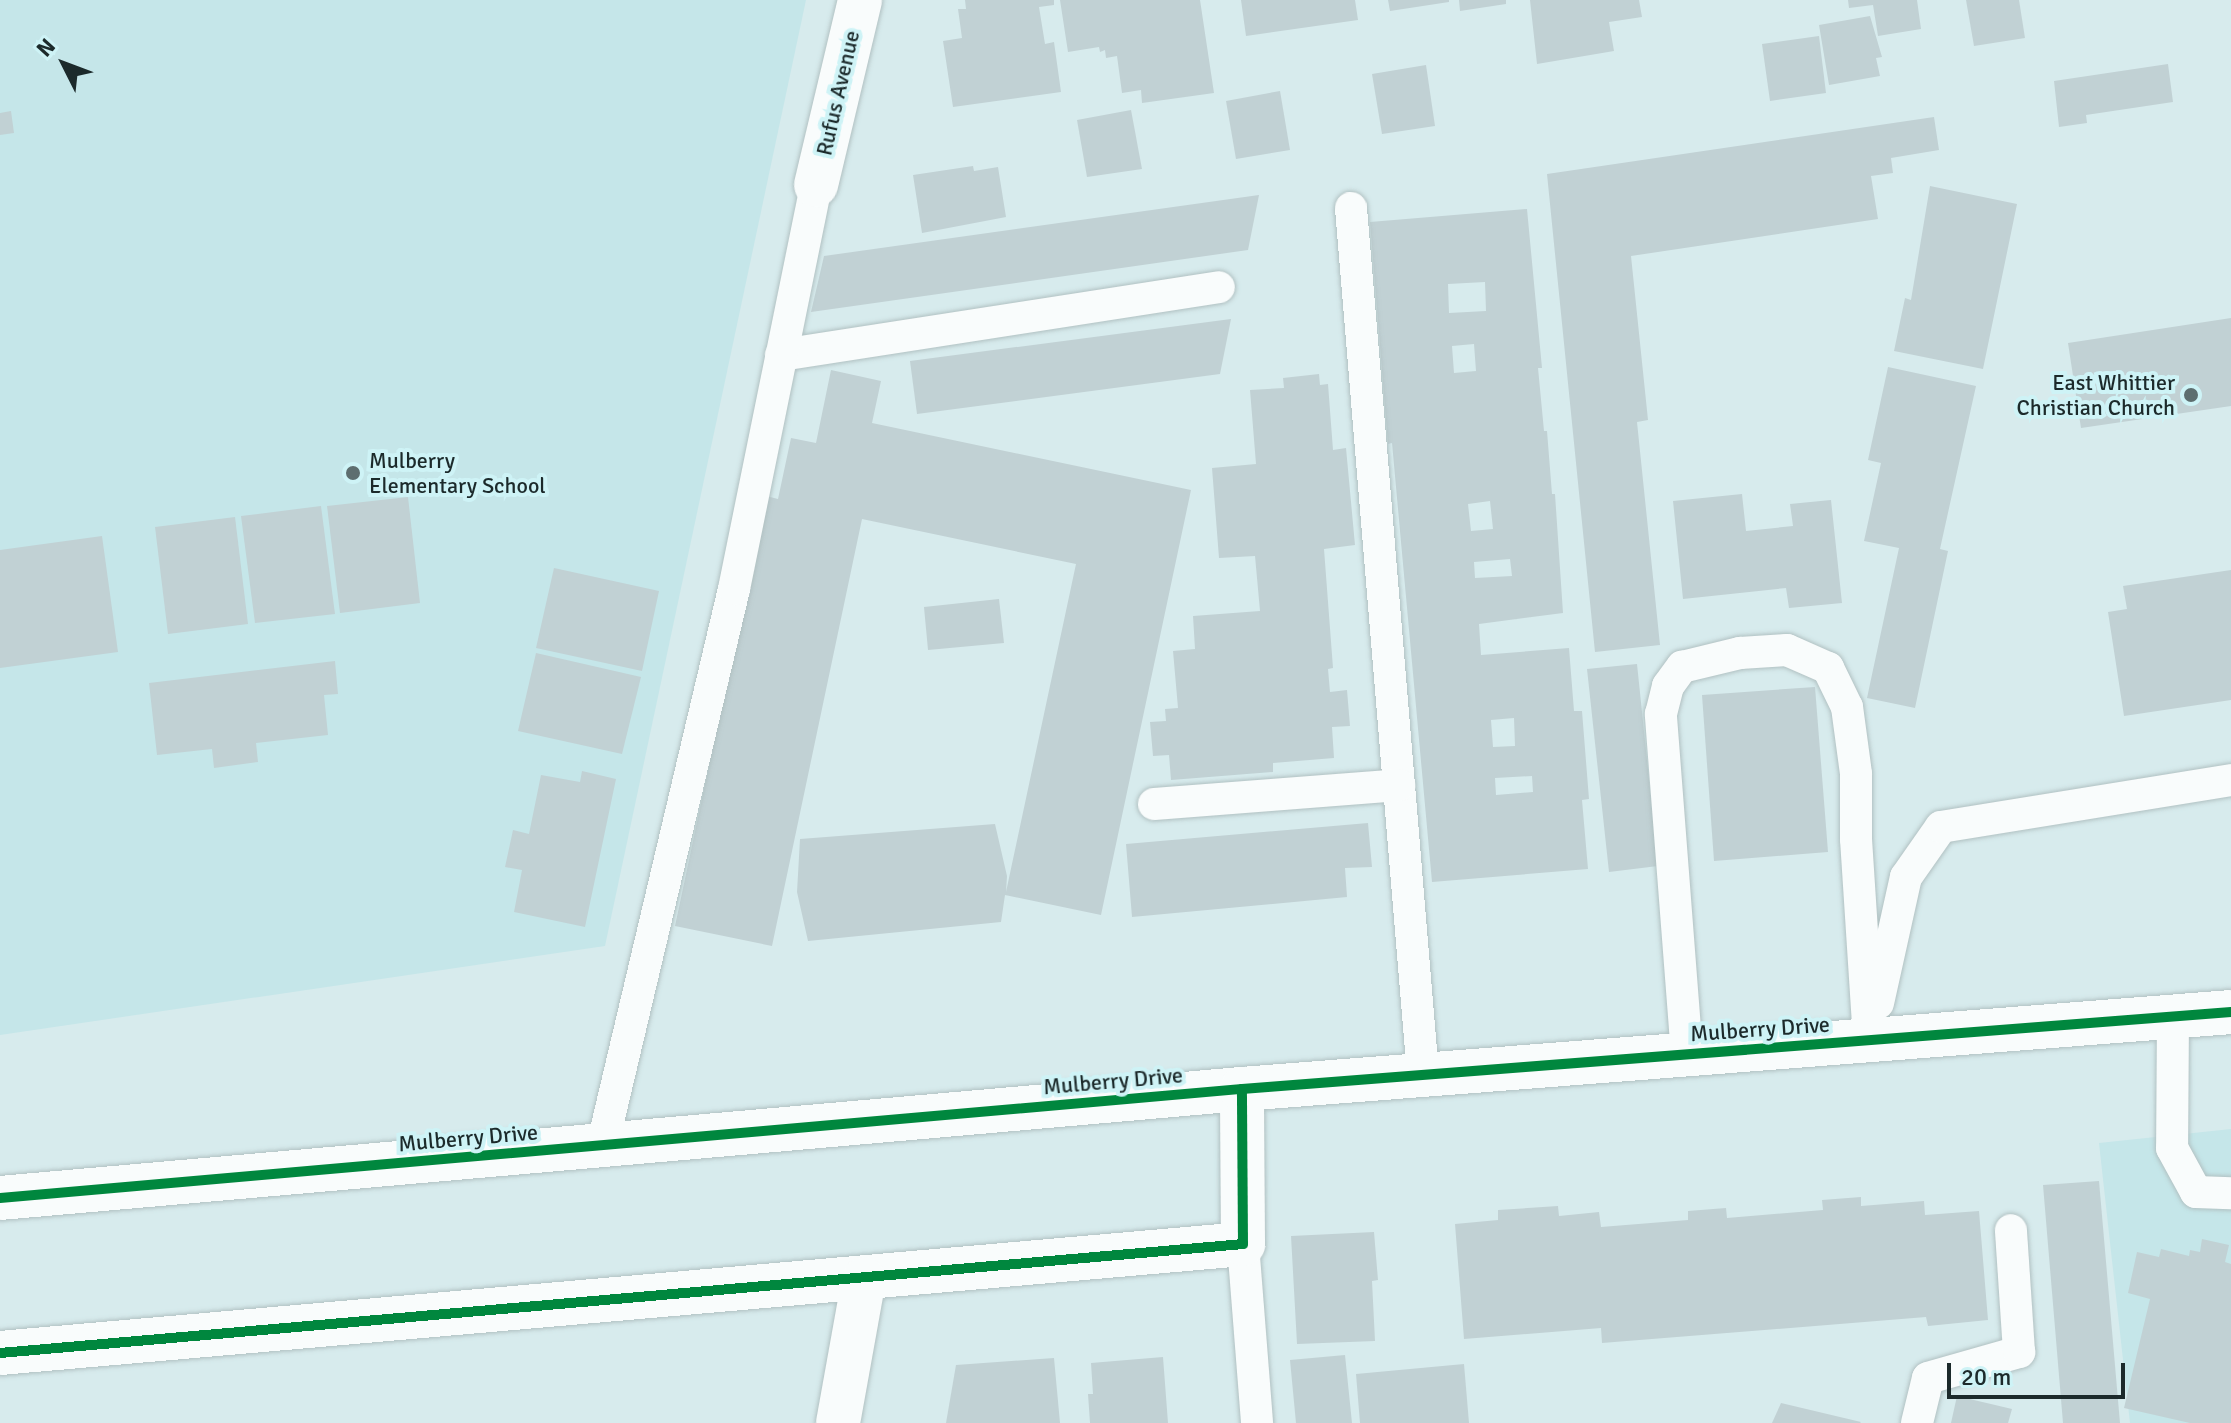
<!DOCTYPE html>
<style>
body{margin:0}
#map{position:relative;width:2231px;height:1423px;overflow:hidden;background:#d7ebed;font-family:Signika,sans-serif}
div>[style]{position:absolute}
.built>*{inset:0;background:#c5e6e9}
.building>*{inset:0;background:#c1d1d4}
.roads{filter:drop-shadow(0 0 2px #b1c1c2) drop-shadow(0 0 2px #b1c1c2)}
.service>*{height:32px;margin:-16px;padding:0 16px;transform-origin:16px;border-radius:16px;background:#f9fcfc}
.minor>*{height:44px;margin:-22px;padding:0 22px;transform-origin:22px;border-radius:22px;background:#f9fcfc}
.primary>*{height:44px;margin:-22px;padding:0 22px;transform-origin:22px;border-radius:22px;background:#f9fcfc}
.cycleway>*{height:10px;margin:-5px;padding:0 5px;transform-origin:5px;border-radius:5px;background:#00873e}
.dots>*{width:22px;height:22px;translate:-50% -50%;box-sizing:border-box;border:4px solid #cef3f6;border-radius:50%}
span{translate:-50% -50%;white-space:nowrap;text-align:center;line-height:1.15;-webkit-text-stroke:8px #cef3f6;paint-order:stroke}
.street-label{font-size:22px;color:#1c2a2b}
.poi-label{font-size:22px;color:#1c2a2b}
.right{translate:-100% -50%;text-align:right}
.left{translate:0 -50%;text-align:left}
.north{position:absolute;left:24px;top:24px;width:80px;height:80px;-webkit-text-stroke:6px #cef3f6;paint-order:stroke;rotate:312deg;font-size:22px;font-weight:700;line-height:32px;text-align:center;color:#1c2a2b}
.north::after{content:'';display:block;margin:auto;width:28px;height:36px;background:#1c2a2b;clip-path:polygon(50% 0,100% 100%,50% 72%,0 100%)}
.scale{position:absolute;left:1947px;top:1363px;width:178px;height:36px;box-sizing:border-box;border:4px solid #1c2a2b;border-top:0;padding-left:10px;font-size:24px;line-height:28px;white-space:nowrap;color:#1c2a2b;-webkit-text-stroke:6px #cef3f6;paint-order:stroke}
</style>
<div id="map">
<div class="built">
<div style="clip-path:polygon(0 0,806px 0,605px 946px,0 1035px)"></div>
<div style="clip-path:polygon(2231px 1129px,2231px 1423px,2130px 1423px,2099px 1143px)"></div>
</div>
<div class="building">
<div style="clip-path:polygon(965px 0,1054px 0,1054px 5px,1039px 7px,1045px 44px,1054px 42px,1061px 92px,953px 107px,943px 41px,962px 38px,958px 9px,966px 9px)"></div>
<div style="clip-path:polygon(1060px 0,1200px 0,1214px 93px,1142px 103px,1141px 90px,1122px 93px,1117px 56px,1106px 58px,1105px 50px,1100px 52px,1099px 47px,1068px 52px)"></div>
<div style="clip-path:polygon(1241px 0,1355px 0,1358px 20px,1246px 36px)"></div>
<div style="clip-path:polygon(1388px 0,1449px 0,1449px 2px,1390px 11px)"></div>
<div style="clip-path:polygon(1459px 0,1506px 0,1506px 4px,1460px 11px)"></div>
<div style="clip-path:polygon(1530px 0,1639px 0,1642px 17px,1609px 22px,1614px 51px,1537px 64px)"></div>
<div style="clip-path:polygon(1848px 0,1917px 0,1921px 29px,1878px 36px,1873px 5px,1849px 8px)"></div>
<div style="clip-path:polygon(1966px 0,2019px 0,2025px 38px,1974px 46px)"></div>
<div style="clip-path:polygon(1870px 16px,1882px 57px,1876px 58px,1880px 76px,1829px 85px,1819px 25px)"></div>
<div style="clip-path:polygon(1819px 36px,1826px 93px,1770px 101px,1762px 44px)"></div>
<div style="clip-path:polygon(2168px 64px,2173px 102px,2086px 115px,2087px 123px,2059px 127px,2054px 81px)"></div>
<div style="clip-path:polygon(1426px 65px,1435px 126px,1382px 134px,1372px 74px)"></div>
<div style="clip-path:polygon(1280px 91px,1290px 150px,1236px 159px,1226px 101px)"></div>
<div style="clip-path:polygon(1131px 110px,1142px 169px,1087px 177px,1077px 120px)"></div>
<div style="clip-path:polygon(11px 111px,14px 133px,0 135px,0 113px)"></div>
<div style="clip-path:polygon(1934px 117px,1939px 150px,1891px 158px,1893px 173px,1871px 176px,1878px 219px,1631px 256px,1648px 420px,1637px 422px,1660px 645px,1595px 652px,1547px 174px)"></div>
<div style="clip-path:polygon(973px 166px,974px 171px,998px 167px,1006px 217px,922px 233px,913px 175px)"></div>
<div style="clip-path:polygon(1930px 186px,2017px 204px,1983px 369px,1894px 351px,1905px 298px,1911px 300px)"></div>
<div style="clip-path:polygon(1259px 195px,1248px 250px,811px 312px,824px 256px)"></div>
<div style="clip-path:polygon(evenodd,1527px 209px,1542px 368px,1538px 368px,1544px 431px,1547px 431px,1552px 494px,1555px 494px,1563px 613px,1479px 624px,1481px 655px,1569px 648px,1574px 711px,1582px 711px,1589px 799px,1582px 800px,1588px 869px,1432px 882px,1392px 443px,1388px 444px,1370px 222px,1527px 209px,1485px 282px,1486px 311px,1449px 313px,1448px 284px,1485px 282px,1527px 209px,1474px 344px,1476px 371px,1454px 373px,1452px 346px,1474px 344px,1527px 209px,1490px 501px,1493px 529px,1471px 531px,1468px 504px,1490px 501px,1527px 209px,1510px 559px,1512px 576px,1475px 578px,1474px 562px,1510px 559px,1527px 209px,1514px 718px,1515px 746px,1493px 747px,1491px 720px,1514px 718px,1527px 209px,1532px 776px,1533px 792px,1496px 795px,1495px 778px,1532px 776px)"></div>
<div style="clip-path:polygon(2231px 318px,2231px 406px,2081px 428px,2068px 343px)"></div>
<div style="clip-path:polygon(1231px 319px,1220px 374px,917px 414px,910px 361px)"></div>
<div style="clip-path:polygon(1888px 367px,1976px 386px,1940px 549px,1948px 551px,1915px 708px,1867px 698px,1899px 548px,1864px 541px,1881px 463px,1868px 460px)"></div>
<div style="clip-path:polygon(831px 370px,881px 381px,872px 423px,1191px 490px,1101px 915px,1005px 895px,1001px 922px,808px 941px,797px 892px,800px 839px,995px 824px,1007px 876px,1006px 892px,1076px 564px,862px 519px,772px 946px,675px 926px,766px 496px,778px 499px,791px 438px,816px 443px)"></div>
<div style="clip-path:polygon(1319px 374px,1320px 385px,1328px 384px,1333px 450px,1346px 448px,1355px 545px,1324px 549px,1333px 668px,1328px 669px,1330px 692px,1347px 690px,1350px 726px,1332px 727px,1334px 758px,1273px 763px,1273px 772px,1171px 780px,1169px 755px,1153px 756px,1150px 722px,1166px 721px,1165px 709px,1178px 708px,1173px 651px,1195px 649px,1193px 616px,1260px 611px,1255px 556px,1219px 558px,1212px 468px,1256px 464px,1250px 390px,1284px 388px,1283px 378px)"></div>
<div style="clip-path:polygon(1742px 494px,1746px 531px,1793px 526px,1790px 504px,1831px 500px,1842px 603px,1789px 608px,1786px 588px,1683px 599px,1673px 501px)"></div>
<div style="clip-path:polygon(408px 497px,420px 603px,340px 613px,327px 506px)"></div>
<div style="clip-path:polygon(321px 506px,335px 614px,255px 623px,241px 516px)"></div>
<div style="clip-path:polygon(235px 517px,248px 624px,168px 634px,155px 527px)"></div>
<div style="clip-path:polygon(102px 536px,118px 652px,0 668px,0 550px)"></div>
<div style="clip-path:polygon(554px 568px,659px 591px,642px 671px,536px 648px)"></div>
<div style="clip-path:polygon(2231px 570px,2231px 700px,2124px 716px,2108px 612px,2127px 609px,2123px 586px)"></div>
<div style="clip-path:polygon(999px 599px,1004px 643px,928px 650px,924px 607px)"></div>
<div style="clip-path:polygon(536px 653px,641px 677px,622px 754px,518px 731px)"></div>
<div style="clip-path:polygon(335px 661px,338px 694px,324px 695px,328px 735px,256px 743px,258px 762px,214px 768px,212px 749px,157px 755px,149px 683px)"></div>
<div style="clip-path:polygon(1637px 664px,1658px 866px,1609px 872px,1587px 669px)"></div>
<div style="clip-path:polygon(1815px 687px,1828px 852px,1714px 861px,1702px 695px)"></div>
<div style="clip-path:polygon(582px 771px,616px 779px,585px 927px,514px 912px,522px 870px,505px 867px,513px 830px,529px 834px,541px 775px,580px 782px)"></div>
<div style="clip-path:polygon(1368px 823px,1372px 867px,1345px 868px,1347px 897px,1132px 917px,1126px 844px)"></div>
<div style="clip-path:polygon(2099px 1181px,2120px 1423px,2063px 1423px,2043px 1185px)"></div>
<div style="clip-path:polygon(1861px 1197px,1861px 1206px,1924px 1201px,1925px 1215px,1979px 1211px,1988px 1320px,1928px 1326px,1926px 1317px,1602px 1343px,1601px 1328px,1464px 1339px,1455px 1224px,1498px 1220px,1498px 1210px,1558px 1206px,1559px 1216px,1599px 1212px,1601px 1227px,1688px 1220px,1688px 1211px,1726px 1208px,1727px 1218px,1823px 1210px,1822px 1200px)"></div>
<div style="clip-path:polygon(1374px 1232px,1378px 1280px,1372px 1281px,1375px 1341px,1297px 1344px,1291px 1236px)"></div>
<div style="clip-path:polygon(2202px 1239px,2229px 1245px,2225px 1262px,2231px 1264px,2231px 1423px,2190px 1423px,2124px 1408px,2150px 1299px,2128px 1293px,2137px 1252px,2159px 1257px,2161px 1249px,2189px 1256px,2190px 1250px,2200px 1252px)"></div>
<div style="clip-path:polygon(1345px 1355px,1352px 1423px,1296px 1423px,1290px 1360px)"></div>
<div style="clip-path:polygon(1163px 1357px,1168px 1423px,1090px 1423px,1088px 1394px,1093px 1394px,1091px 1363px)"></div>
<div style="clip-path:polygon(1054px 1358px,1060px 1423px,946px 1423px,956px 1365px)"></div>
<div style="clip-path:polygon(1464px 1364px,1469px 1423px,1360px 1423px,1356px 1374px)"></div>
<div style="clip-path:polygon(1957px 1396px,2012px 1409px,2008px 1423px,1951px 1423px)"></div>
<div style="clip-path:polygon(1781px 1403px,1861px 1422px,1860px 1423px,1772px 1423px)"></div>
</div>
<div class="roads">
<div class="service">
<div style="left:1351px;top:208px;width:870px;rotate:85.25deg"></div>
<div style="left:781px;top:355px;width:443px;rotate:-8.8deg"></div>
<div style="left:1154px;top:804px;width:246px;rotate:-4.4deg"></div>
<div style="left:1878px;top:1003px;width:129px;rotate:-77.5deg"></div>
<div style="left:1906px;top:877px;width:61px;rotate:-55deg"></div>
<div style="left:1941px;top:827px;width:294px;rotate:-9.2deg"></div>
<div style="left:2173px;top:1016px;width:132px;rotate:90.4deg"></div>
<div style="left:2172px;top:1148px;width:50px;rotate:61.4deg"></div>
<div style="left:2196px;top:1192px;width:35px;rotate:2deg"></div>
<div style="left:1687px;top:1055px;width:342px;rotate:-94.4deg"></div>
<div style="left:1661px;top:714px;width:29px;rotate:-76deg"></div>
<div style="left:1668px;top:686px;width:24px;rotate:-54deg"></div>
<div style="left:1682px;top:667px;width:60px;rotate:-13.6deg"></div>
<div style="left:1740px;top:653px;width:47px;rotate:-3.7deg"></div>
<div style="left:1787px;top:650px;width:45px;rotate:23.7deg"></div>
<div style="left:1828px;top:668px;width:43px;rotate:64deg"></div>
<div style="left:1847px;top:707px;width:68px;rotate:82.3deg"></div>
<div style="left:1856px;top:774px;width:65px;rotate:90deg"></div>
<div style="left:1856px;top:839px;width:202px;rotate:86.3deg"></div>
<div style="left:602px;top:1147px;width:573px;rotate:-76.69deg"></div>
<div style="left:734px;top:589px;width:412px;rotate:-78.5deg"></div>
<div style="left:1243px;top:1244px;width:180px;rotate:85.5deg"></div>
<div style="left:1917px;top:1423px;width:46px;rotate:-76.3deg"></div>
<div style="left:1928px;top:1378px;width:95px;rotate:-15.9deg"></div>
<div style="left:2019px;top:1352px;width:122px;rotate:-93.8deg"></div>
</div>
<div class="minor">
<div style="left:816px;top:185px;width:190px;rotate:-76.6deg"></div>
<div style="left:0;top:1353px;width:1248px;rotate:-5.01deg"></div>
<div style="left:1243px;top:1244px;width:155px;rotate:-90.4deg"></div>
<div style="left:838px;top:1423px;width:146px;rotate:-79.8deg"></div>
</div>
<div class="primary">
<div style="left:0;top:1198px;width:1247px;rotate:-5.02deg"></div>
<div style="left:1242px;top:1089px;width:992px;rotate:-4.45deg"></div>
</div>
</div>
<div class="cycleway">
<div style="left:0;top:1198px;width:1247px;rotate:-5.02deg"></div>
<div style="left:1242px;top:1089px;width:992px;rotate:-4.45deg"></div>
<div style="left:0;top:1353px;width:1248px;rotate:-5.01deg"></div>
<div style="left:1243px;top:1244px;width:155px;rotate:-90.4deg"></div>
</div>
<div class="dots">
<div style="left:2191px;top:395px;background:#5d6e6f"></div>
<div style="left:353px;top:473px;background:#5d6e6f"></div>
</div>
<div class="street-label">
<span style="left:838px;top:93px;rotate:-77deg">Rufus Avenue</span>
<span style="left:1760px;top:1029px;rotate:-4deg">Mulberry Drive</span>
<span style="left:1113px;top:1081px;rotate:-5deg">Mulberry Drive</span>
<span style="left:468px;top:1138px;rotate:-5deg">Mulberry Drive</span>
</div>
<div class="poi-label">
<span class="right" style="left:2175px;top:395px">East Whittier<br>Christian Church</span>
<span class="left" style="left:369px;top:473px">Mulberry<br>Elementary School</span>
</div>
<div class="north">N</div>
<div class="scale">20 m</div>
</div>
